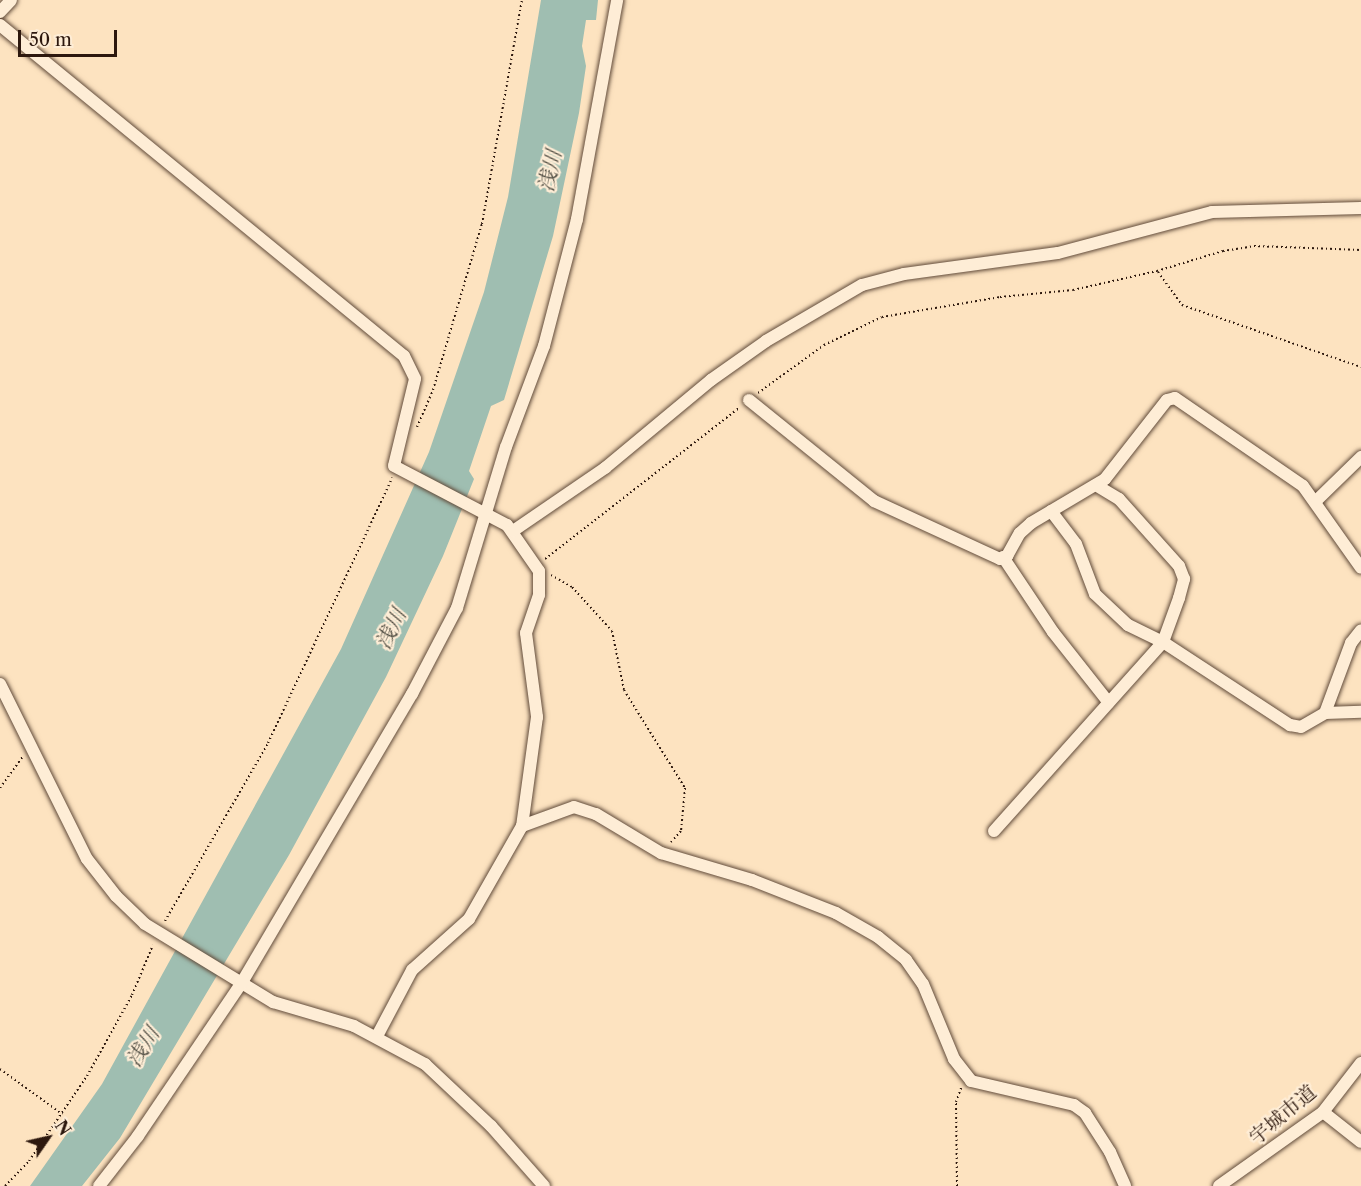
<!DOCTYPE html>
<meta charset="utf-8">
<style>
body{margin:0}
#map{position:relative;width:1361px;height:1186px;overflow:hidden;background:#fde3c0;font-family:"Libre Caslon Text","Noto Serif JP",serif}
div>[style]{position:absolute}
.water>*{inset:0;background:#9fbeb1}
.path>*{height:2px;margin-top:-1px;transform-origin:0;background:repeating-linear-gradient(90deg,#2d180e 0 1.5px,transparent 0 4.5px)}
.roads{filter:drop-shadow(0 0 2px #614b3a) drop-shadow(0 0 2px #614b3a)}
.street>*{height:12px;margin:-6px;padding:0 6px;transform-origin:6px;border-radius:6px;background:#feedd6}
span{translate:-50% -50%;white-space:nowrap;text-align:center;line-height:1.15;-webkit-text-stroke:4.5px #feedd6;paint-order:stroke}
.street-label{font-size:20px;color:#2d180e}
.water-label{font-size:21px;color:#555247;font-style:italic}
.north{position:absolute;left:18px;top:1108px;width:60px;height:60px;-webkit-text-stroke:4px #feedd6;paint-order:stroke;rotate:56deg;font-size:16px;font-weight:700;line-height:24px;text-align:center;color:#2d180e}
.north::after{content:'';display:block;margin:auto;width:21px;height:27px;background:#2d180e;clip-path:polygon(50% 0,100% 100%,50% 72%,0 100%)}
.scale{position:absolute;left:18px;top:30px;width:99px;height:27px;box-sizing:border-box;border:3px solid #2d180e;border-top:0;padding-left:8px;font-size:18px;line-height:21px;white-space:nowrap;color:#2d180e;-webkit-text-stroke:4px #feedd6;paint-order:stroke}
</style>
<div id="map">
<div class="water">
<div style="clip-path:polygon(541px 0,598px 0,596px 20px,586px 20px,582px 46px,586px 66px,579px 113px,553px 236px,504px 400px,491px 406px,469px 471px,474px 479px,443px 556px,386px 677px,289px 855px,120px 1138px,82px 1186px,30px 1186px,102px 1084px,341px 649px,429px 452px,484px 292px,508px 197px)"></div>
</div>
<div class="path">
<div style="left:1158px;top:272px;width:41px;rotate:54deg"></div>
<div style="left:1182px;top:305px;width:189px;rotate:19.1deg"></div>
<div style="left:758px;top:393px;width:82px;rotate:-36deg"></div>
<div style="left:824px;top:345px;width:64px;rotate:-25.8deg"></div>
<div style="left:882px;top:317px;width:120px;rotate:-9.6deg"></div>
<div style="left:1000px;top:297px;width:73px;rotate:-5.5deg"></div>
<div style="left:1073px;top:290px;width:86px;rotate:-12.7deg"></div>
<div style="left:1157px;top:271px;width:69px;rotate:-16.9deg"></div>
<div style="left:1223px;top:251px;width:31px;rotate:-9deg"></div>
<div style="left:1254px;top:246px;width:107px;rotate:2.1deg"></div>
<div style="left:417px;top:427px;width:40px;rotate:-66.6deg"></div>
<div style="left:433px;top:390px;width:173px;rotate:-73.6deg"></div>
<div style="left:482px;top:224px;width:228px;rotate:-79.9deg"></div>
<div style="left:545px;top:559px;width:246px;rotate:-37.9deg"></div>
<div style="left:551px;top:575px;width:24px;rotate:30deg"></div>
<div style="left:572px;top:587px;width:59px;rotate:47.7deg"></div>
<div style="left:612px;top:631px;width:60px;rotate:78.5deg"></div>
<div style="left:624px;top:690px;width:115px;rotate:58.1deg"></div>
<div style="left:685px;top:788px;width:43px;rotate:95.3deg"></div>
<div style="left:681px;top:831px;width:15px;rotate:132deg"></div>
<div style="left:0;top:788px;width:39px;rotate:-54deg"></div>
<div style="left:165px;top:921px;width:206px;rotate:-59.9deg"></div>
<div style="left:268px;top:743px;width:293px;rotate:-64.9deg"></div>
<div style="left:0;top:1069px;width:77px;rotate:36deg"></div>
<div style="left:5px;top:1186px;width:35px;rotate:-46deg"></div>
<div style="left:29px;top:1161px;width:103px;rotate:-55.7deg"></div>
<div style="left:87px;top:1076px;width:93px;rotate:-60.9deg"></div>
<div style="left:132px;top:995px;width:54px;rotate:-67.2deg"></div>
<div style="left:957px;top:1186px;width:84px;rotate:-90.7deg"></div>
<div style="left:956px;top:1102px;width:15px;rotate:-70deg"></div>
</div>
<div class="roads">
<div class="street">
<div style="left:0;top:12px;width:16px;rotate:-47deg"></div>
<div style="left:0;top:25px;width:522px;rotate:39.33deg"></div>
<div style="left:404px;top:356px;width:25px;rotate:64deg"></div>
<div style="left:415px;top:379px;width:89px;rotate:103.6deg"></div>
<div style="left:394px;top:466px;width:127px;rotate:27.6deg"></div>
<div style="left:507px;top:525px;width:56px;rotate:55.2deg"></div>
<div style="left:539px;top:571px;width:24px;rotate:90deg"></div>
<div style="left:539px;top:595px;width:40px;rotate:108.9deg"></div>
<div style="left:526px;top:633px;width:85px;rotate:82.5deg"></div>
<div style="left:537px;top:717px;width:110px;rotate:97.8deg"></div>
<div style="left:522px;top:826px;width:107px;rotate:119.7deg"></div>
<div style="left:469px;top:919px;width:76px;rotate:138.2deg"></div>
<div style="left:412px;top:970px;width:75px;rotate:117.9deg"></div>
<div style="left:749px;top:400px;width:161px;rotate:38.9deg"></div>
<div style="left:874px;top:501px;width:139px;rotate:24.7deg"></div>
<div style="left:1000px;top:559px;width:8px;rotate:-23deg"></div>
<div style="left:1007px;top:556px;width:26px;rotate:-61deg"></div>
<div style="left:1020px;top:533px;width:15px;rotate:-42deg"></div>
<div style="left:1031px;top:523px;width:86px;rotate:-30.7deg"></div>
<div style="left:1105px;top:479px;width:100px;rotate:-51.9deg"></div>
<div style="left:1167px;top:400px;width:8px;rotate:-14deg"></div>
<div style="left:1175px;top:398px;width:155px;rotate:34.5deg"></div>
<div style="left:1303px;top:486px;width:100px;rotate:54.7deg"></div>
<div style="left:1317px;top:500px;width:62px;rotate:-44.3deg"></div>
<div style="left:1051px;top:511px;width:41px;rotate:52.9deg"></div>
<div style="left:1076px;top:544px;width:53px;rotate:69.2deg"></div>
<div style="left:1095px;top:594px;width:45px;rotate:43.2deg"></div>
<div style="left:1128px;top:625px;width:39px;rotate:26deg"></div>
<div style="left:1163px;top:642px;width:152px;rotate:33.2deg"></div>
<div style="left:1290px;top:725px;width:11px;rotate:10deg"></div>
<div style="left:1301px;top:727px;width:28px;rotate:-30deg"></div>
<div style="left:1325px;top:713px;width:36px;rotate:-2deg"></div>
<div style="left:513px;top:531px;width:112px;rotate:-34.4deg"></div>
<div style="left:605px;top:468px;width:138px;rotate:-39.7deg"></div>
<div style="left:711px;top:380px;width:67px;rotate:-35.3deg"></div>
<div style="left:766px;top:341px;width:111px;rotate:-30.3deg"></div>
<div style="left:862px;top:285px;width:43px;rotate:-14.7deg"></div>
<div style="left:904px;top:274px;width:155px;rotate:-7.8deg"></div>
<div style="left:1058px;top:253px;width:159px;rotate:-14.9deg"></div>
<div style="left:1212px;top:212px;width:149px;rotate:-1.5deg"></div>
<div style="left:1003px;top:557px;width:90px;rotate:56.3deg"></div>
<div style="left:1053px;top:632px;width:90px;rotate:51.7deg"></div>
<div style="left:0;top:684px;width:195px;rotate:63.6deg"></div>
<div style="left:87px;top:859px;width:47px;rotate:51.9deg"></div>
<div style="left:116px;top:896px;width:40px;rotate:44deg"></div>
<div style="left:145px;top:924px;width:150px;rotate:31.4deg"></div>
<div style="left:273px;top:1002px;width:84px;rotate:16.5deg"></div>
<div style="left:354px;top:1026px;width:81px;rotate:28.2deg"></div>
<div style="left:425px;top:1064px;width:91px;rotate:43.2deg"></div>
<div style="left:491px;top:1126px;width:80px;rotate:48.5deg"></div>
<div style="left:1325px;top:713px;width:75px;rotate:-69.6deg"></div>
<div style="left:1351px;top:643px;width:16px;rotate:-52deg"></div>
<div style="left:522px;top:826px;width:55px;rotate:-20.1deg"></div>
<div style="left:574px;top:807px;width:23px;rotate:18deg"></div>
<div style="left:596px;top:814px;width:76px;rotate:31deg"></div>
<div style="left:661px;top:853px;width:95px;rotate:16.5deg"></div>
<div style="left:752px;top:880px;width:90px;rotate:21.4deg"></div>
<div style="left:836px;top:913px;width:48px;rotate:29.7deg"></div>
<div style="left:878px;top:937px;width:36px;rotate:39deg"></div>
<div style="left:906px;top:960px;width:29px;rotate:55deg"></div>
<div style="left:923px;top:984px;width:81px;rotate:67.5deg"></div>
<div style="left:954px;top:1059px;width:28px;rotate:52deg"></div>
<div style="left:971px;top:1081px;width:106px;rotate:13.1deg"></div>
<div style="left:1074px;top:1105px;width:14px;rotate:36deg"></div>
<div style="left:1085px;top:1113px;width:46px;rotate:57.3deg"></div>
<div style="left:1110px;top:1152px;width:37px;rotate:66deg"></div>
<div style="left:994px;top:831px;width:254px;rotate:-48.2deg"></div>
<div style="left:1163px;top:642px;width:47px;rotate:-70deg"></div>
<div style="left:1179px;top:598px;width:20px;rotate:-75deg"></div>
<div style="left:1184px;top:579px;width:14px;rotate:-111deg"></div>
<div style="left:1179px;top:566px;width:90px;rotate:-131.8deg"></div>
<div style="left:1119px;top:499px;width:27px;rotate:-149deg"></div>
<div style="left:1323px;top:1112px;width:48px;rotate:38.3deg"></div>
<div style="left:99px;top:1186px;width:63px;rotate:-52deg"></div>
<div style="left:138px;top:1136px;width:184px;rotate:-55.9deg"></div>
<div style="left:241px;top:984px;width:337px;rotate:-59.5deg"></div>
<div style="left:412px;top:694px;width:97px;rotate:-62.4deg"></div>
<div style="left:457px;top:608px;width:168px;rotate:-73.1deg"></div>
<div style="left:506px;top:447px;width:108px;rotate:-69.4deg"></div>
<div style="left:544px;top:346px;width:131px;rotate:-75.4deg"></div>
<div style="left:577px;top:219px;width:223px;rotate:-79.6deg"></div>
<div style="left:1219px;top:1186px;width:128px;rotate:-35.4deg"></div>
<div style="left:1323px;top:1112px;width:62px;rotate:-52.2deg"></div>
</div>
</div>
<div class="street-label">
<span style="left:1283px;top:1115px;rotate:-40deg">宇城市道</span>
</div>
<div class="water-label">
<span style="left:550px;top:171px;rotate:-78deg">浅川</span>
<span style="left:391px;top:629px;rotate:-64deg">浅川</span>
<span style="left:143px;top:1047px;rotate:-58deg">浅川</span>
</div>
<div class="north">N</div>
<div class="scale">50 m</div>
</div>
